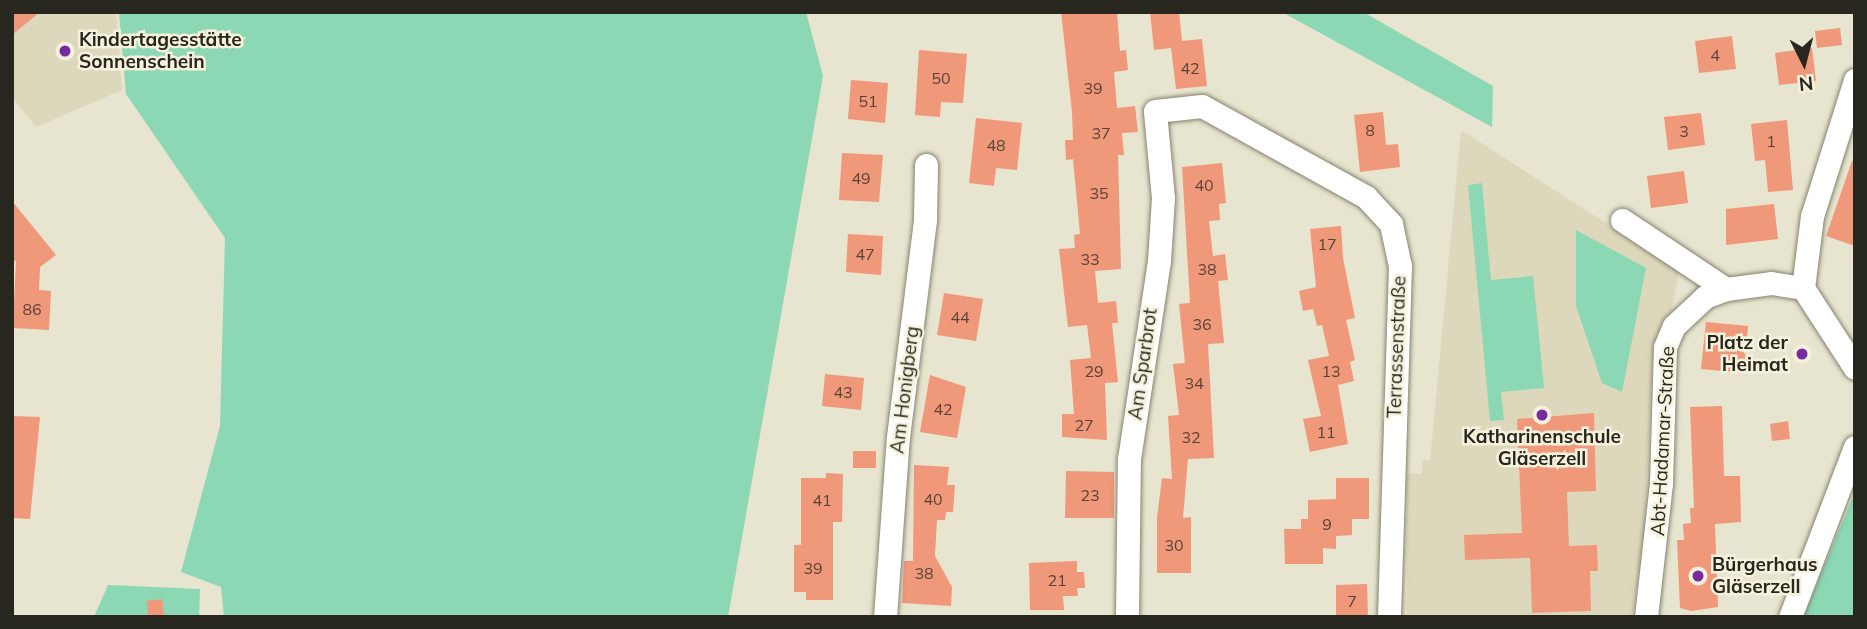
<!DOCTYPE html>
<meta charset="utf-8">
<style>
body{margin:0}
#map{position:relative;width:1867px;height:629px;overflow:hidden;background:#e7e4cf;font-family:Mulish,sans-serif}
div>[style]{position:absolute}
.built>*{inset:0;background:#ddd8bc}
.green>*{inset:0;background:#8cd7b4}
.building>*{inset:0;background:#ef987a}
.roads{filter:drop-shadow(0 0 2px #868370) drop-shadow(0 0 2px #868370)}
.minor>*{height:23px;margin:-11.5px;padding:0 11.5px;transform-origin:11.5px;border-radius:11.5px;background:#fff}
.dots>*{width:19px;height:19px;translate:-50% -50%;box-sizing:border-box;border:4px solid #f5f1dc;border-radius:50%}
span{translate:-50% -50%;white-space:nowrap;text-align:center;line-height:1.15;-webkit-text-stroke:5px #f5f1dc;paint-order:stroke}
.number-label{font-size:16px;color:#5a4336}
.number-label span{-webkit-text-stroke-width:0}
.poi-label{font-size:19px;color:#28271f;font-weight:700}
.left{translate:0 -50%;text-align:left}
.right{translate:-100% -50%;text-align:right}
.street-label{font-size:19px;color:#28271f}
.frame{position:absolute;inset:0;border:14px solid #28271f;pointer-events:none}
.north{position:absolute;left:1769px;top:28px;width:70px;height:70px;-webkit-text-stroke:5px #f5f1dc;paint-order:stroke;rotate:174deg;font-size:19px;font-weight:700;line-height:28px;text-align:center;color:#28271f}
.north::after{content:'';display:block;margin:auto;width:24px;height:32px;background:#28271f;clip-path:polygon(50% 0,100% 100%,50% 72%,0 100%)}
</style>
<div id="map">
<div class="built">
<div style="clip-path:polygon(12px 12px,116px 12px,122px 90px,36px 127px,12px 97px)"></div>
<div style="clip-path:polygon(1461px 130px,1679px 270px,1672px 309px,1652px 360px,1644px 542px,1632px 617px,1407px 617px,1407px 474px,1422px 474px,1422px 460px,1430px 461px)"></div>
</div>
<div class="green">
<div style="clip-path:polygon(119px 12px,806px 12px,823px 76px,728px 617px,224px 617px,221px 587px,181px 572px,220px 426px,225px 238px,126px 94px)"></div>
<div style="clip-path:polygon(1282px 12px,1363px 12px,1493px 86px,1492px 127px)"></div>
<div style="clip-path:polygon(1482px 183px,1491px 280px,1533px 276px,1544px 388px,1501px 392px,1504px 420px,1490px 421px,1468px 185px)"></div>
<div style="clip-path:polygon(1576px 230px,1646px 268px,1622px 392px,1602px 383px,1576px 306px)"></div>
<div style="clip-path:polygon(1855px 492px,1855px 617px,1803px 617px)"></div>
<div style="clip-path:polygon(108px 585px,200px 589px,199px 617px,94px 617px)"></div>
</div>
<div class="building">
<div style="clip-path:polygon(12px 12px,40px 12px,12px 35px)"></div>
<div style="clip-path:polygon(1061px 12px,1117px 12px,1120px 51px,1126px 50px,1128px 70px,1114px 72px,1117px 108px,1135px 106px,1138px 132px,1122px 133px,1124px 155px,1118px 155px,1121px 269px,1095px 271px,1098px 303px,1116px 301px,1118px 323px,1112px 323px,1118px 382px,1105px 383px,1107px 440px,1062px 437px,1062px 414px,1074px 414px,1070px 360px,1091px 358px,1087px 325px,1068px 327px,1059px 249px,1075px 248px,1074px 235px,1080px 234px,1073px 159px,1066px 160px,1065px 140px,1073px 140px,1072px 112px)"></div>
<div style="clip-path:polygon(1150px 12px,1179px 12px,1182px 41px,1202px 39px,1207px 86px,1176px 89px,1171px 48px,1154px 50px)"></div>
<div style="clip-path:polygon(1840px 28px,1842px 45px,1817px 48px,1815px 31px)"></div>
<div style="clip-path:polygon(1732px 36px,1736px 69px,1699px 73px,1695px 41px)"></div>
<div style="clip-path:polygon(1812px 48px,1816px 81px,1779px 85px,1775px 53px)"></div>
<div style="clip-path:polygon(919px 50px,967px 54px,963px 103px,941px 102px,940px 117px,915px 115px)"></div>
<div style="clip-path:polygon(851px 80px,888px 83px,885px 123px,848px 119px)"></div>
<div style="clip-path:polygon(1383px 112px,1386px 145px,1398px 144px,1400px 167px,1360px 172px,1354px 115px)"></div>
<div style="clip-path:polygon(1701px 113px,1705px 145px,1668px 150px,1664px 117px)"></div>
<div style="clip-path:polygon(976px 118px,1022px 123px,1017px 170px,996px 168px,994px 186px,969px 183px)"></div>
<div style="clip-path:polygon(1787px 120px,1793px 190px,1768px 192px,1765px 160px,1755px 161px,1751px 124px)"></div>
<div style="clip-path:polygon(842px 153px,883px 155px,879px 202px,839px 200px)"></div>
<div style="clip-path:polygon(1852px 161px,1855px 162px,1855px 246px,1826px 236px)"></div>
<div style="clip-path:polygon(1222px 163px,1226px 203px,1219px 204px,1220px 220px,1209px 221px,1213px 256px,1225px 254px,1228px 280px,1218px 281px,1224px 343px,1208px 344px,1214px 458px,1188px 459px,1183px 518px,1191px 517px,1191px 573px,1157px 573px,1157px 518px,1162px 478px,1172px 479px,1168px 416px,1179px 415px,1173px 364px,1185px 363px,1179px 304px,1190px 303px,1182px 167px)"></div>
<div style="clip-path:polygon(1684px 171px,1688px 203px,1651px 208px,1647px 176px)"></div>
<div style="clip-path:polygon(12px 201px,56px 255px,40px 267px,39px 290px,51px 291px,49px 330px,13px 328px,16px 260px,12px 263px)"></div>
<div style="clip-path:polygon(1774px 204px,1778px 239px,1726px 245px,1726px 209px)"></div>
<div style="clip-path:polygon(1341px 226px,1343px 258px,1355px 318px,1346px 320px,1355px 360px,1350px 362px,1354px 381px,1338px 385px,1348px 444px,1310px 452px,1303px 419px,1321px 416px,1308px 360px,1329px 356px,1322px 325px,1317px 326px,1313px 309px,1303px 311px,1299px 291px,1316px 287px,1310px 229px)"></div>
<div style="clip-path:polygon(848px 234px,883px 236px,881px 275px,846px 272px)"></div>
<div style="clip-path:polygon(944px 293px,983px 299px,976px 341px,937px 335px)"></div>
<div style="clip-path:polygon(1706px 322px,1748px 326px,1744px 373px,1701px 369px)"></div>
<div style="clip-path:polygon(825px 374px,864px 378px,861px 410px,822px 406px)"></div>
<div style="clip-path:polygon(930px 375px,966px 387px,957px 438px,920px 432px)"></div>
<div style="clip-path:polygon(1722px 406px,1724px 476px,1740px 476px,1741px 522px,1715px 524px,1718px 607px,1691px 611px,1680px 608px,1677px 540px,1684px 540px,1683px 524px,1691px 523px,1690px 508px,1694px 508px,1690px 407px)"></div>
<div style="clip-path:polygon(1594px 413px,1596px 491px,1567px 492px,1569px 546px,1597px 545px,1598px 571px,1590px 571px,1591px 611px,1532px 613px,1530px 558px,1465px 560px,1464px 535px,1522px 533px,1517px 419px)"></div>
<div style="clip-path:polygon(12px 416px,40px 417px,30px 519px,12px 518px)"></div>
<div style="clip-path:polygon(1788px 421px,1790px 439px,1772px 441px,1770px 424px)"></div>
<div style="clip-path:polygon(853px 451px,876px 451px,876px 468px,853px 468px)"></div>
<div style="clip-path:polygon(914px 465px,949px 467px,947px 485px,955px 485px,953px 512px,946px 512px,945px 520px,937px 520px,935px 556px,952px 587px,951px 606px,902px 603px,904px 561px,913px 561px)"></div>
<div style="clip-path:polygon(1066px 471px,1114px 472px,1114px 518px,1065px 518px)"></div>
<div style="clip-path:polygon(826px 473px,843px 474px,842px 522px,833px 522px,833px 600px,806px 600px,806px 592px,794px 592px,794px 545px,801px 545px,801px 478px,826px 478px)"></div>
<div style="clip-path:polygon(1336px 478px,1369px 478px,1369px 519px,1352px 519px,1352px 535px,1336px 536px,1336px 549px,1323px 548px,1323px 564px,1285px 564px,1284px 529px,1301px 529px,1301px 519px,1308px 519px,1308px 500px,1336px 499px)"></div>
<div style="clip-path:polygon(1077px 561px,1077px 572px,1084px 572px,1085px 588px,1077px 588px,1078px 596px,1063px 596px,1064px 610px,1030px 610px,1029px 563px)"></div>
<div style="clip-path:polygon(1367px 584px,1368px 617px,1336px 617px,1336px 585px)"></div>
<div style="clip-path:polygon(162px 599px,164px 616px,148px 617px,147px 601px)"></div>
</div>
<div class="roads">
<div class="minor">
<div style="left:1855px;top:80px;width:143px;rotate:107.5deg"></div>
<div style="left:1812px;top:216px;width:73px;rotate:97.1deg"></div>
<div style="left:1803px;top:288px;width:95px;rotate:57deg"></div>
<div style="left:1622px;top:220px;width:125px;rotate:33.6deg"></div>
<div style="left:885px;top:617px;width:180px;rotate:-85.9deg"></div>
<div style="left:898px;top:437px;width:220px;rotate:-82.9deg"></div>
<div style="left:925px;top:219px;width:54px;rotate:-88.9deg"></div>
<div style="left:1127px;top:617px;width:158px;rotate:-89.3deg"></div>
<div style="left:1129px;top:459px;width:200px;rotate:-81.4deg"></div>
<div style="left:1159px;top:261px;width:63px;rotate:-86.4deg"></div>
<div style="left:1163px;top:198px;width:87px;rotate:-95.3deg"></div>
<div style="left:1155px;top:111px;width:47px;rotate:-6.1deg"></div>
<div style="left:1202px;top:106px;width:188px;rotate:29deg"></div>
<div style="left:1366px;top:197px;width:37px;rotate:47deg"></div>
<div style="left:1391px;top:224px;width:43px;rotate:77.9deg"></div>
<div style="left:1400px;top:266px;width:351px;rotate:91.8deg"></div>
<div style="left:1646px;top:617px;width:135px;rotate:-83.6deg"></div>
<div style="left:1661px;top:483px;width:136px;rotate:-88.3deg"></div>
<div style="left:1665px;top:347px;width:23px;rotate:-67deg"></div>
<div style="left:1674px;top:326px;width:42px;rotate:-43.1deg"></div>
<div style="left:1705px;top:297px;width:22px;rotate:-21deg"></div>
<div style="left:1726px;top:289px;width:45px;rotate:-7.6deg"></div>
<div style="left:1771px;top:283px;width:32px;rotate:9deg"></div>
<div style="left:1790px;top:617px;width:182px;rotate:-69.1deg"></div>
</div>
</div>
<div class="dots">
<div style="left:65px;top:51px;background:#762c9f"></div>
<div style="left:1802px;top:354px;background:#762c9f"></div>
<div style="left:1542px;top:415px;background:#762c9f"></div>
<div style="left:1698px;top:576px;background:#762c9f"></div>
</div>
<div class="number-label">
<span style="left:1715px;top:55px">4</span>
<span style="left:1190px;top:68px">42</span>
<span style="left:941px;top:78px">50</span>
<span style="left:1093px;top:88px">39</span>
<span style="left:868px;top:101px">51</span>
<span style="left:1370px;top:130px">8</span>
<span style="left:1684px;top:131px">3</span>
<span style="left:1101px;top:133px">37</span>
<span style="left:1771px;top:141px">1</span>
<span style="left:996px;top:145px">48</span>
<span style="left:861px;top:178px">49</span>
<span style="left:1204px;top:185px">40</span>
<span style="left:1099px;top:193px">35</span>
<span style="left:1327px;top:244px">17</span>
<span style="left:865px;top:254px">47</span>
<span style="left:1090px;top:259px">33</span>
<span style="left:1207px;top:269px">38</span>
<span style="left:32px;top:309px">86</span>
<span style="left:960px;top:317px">44</span>
<span style="left:1202px;top:324px">36</span>
<span style="left:1094px;top:371px">29</span>
<span style="left:1331px;top:371px">13</span>
<span style="left:1194px;top:383px">34</span>
<span style="left:843px;top:392px">43</span>
<span style="left:943px;top:409px">42</span>
<span style="left:1084px;top:425px">27</span>
<span style="left:1326px;top:432px">11</span>
<span style="left:1191px;top:437px">32</span>
<span style="left:1090px;top:495px">23</span>
<span style="left:933px;top:499px">40</span>
<span style="left:822px;top:500px">41</span>
<span style="left:1327px;top:524px">9</span>
<span style="left:1174px;top:545px">30</span>
<span style="left:813px;top:568px">39</span>
<span style="left:924px;top:573px">38</span>
<span style="left:1057px;top:580px">21</span>
<span style="left:1352px;top:601px">7</span>
</div>
<div class="poi-label">
<span class="left" style="left:79px;top:51px">Kindertagesstätte<br>Sonnenschein</span>
<span class="right" style="left:1788px;top:354px">Platz der<br>Heimat</span>
<span style="left:1542px;top:448px">Katharinenschule<br>Gläserzell</span>
<span class="left" style="left:1712px;top:576px">Bürgerhaus<br>Gläserzell</span>
</div>
<div class="street-label">
<span style="left:1397px;top:347px;rotate:-88deg">Terrassenstraße</span>
<span style="left:1143px;top:364px;rotate:-82deg">Am Sparbrot</span>
<span style="left:905px;top:390px;rotate:-83deg">Am Honigberg</span>
<span style="left:1663px;top:441px;rotate:-87deg">Abt-Hadamar-Straße</span>
</div>
<div class="frame"></div>
<div class="north">N</div>
</div>
